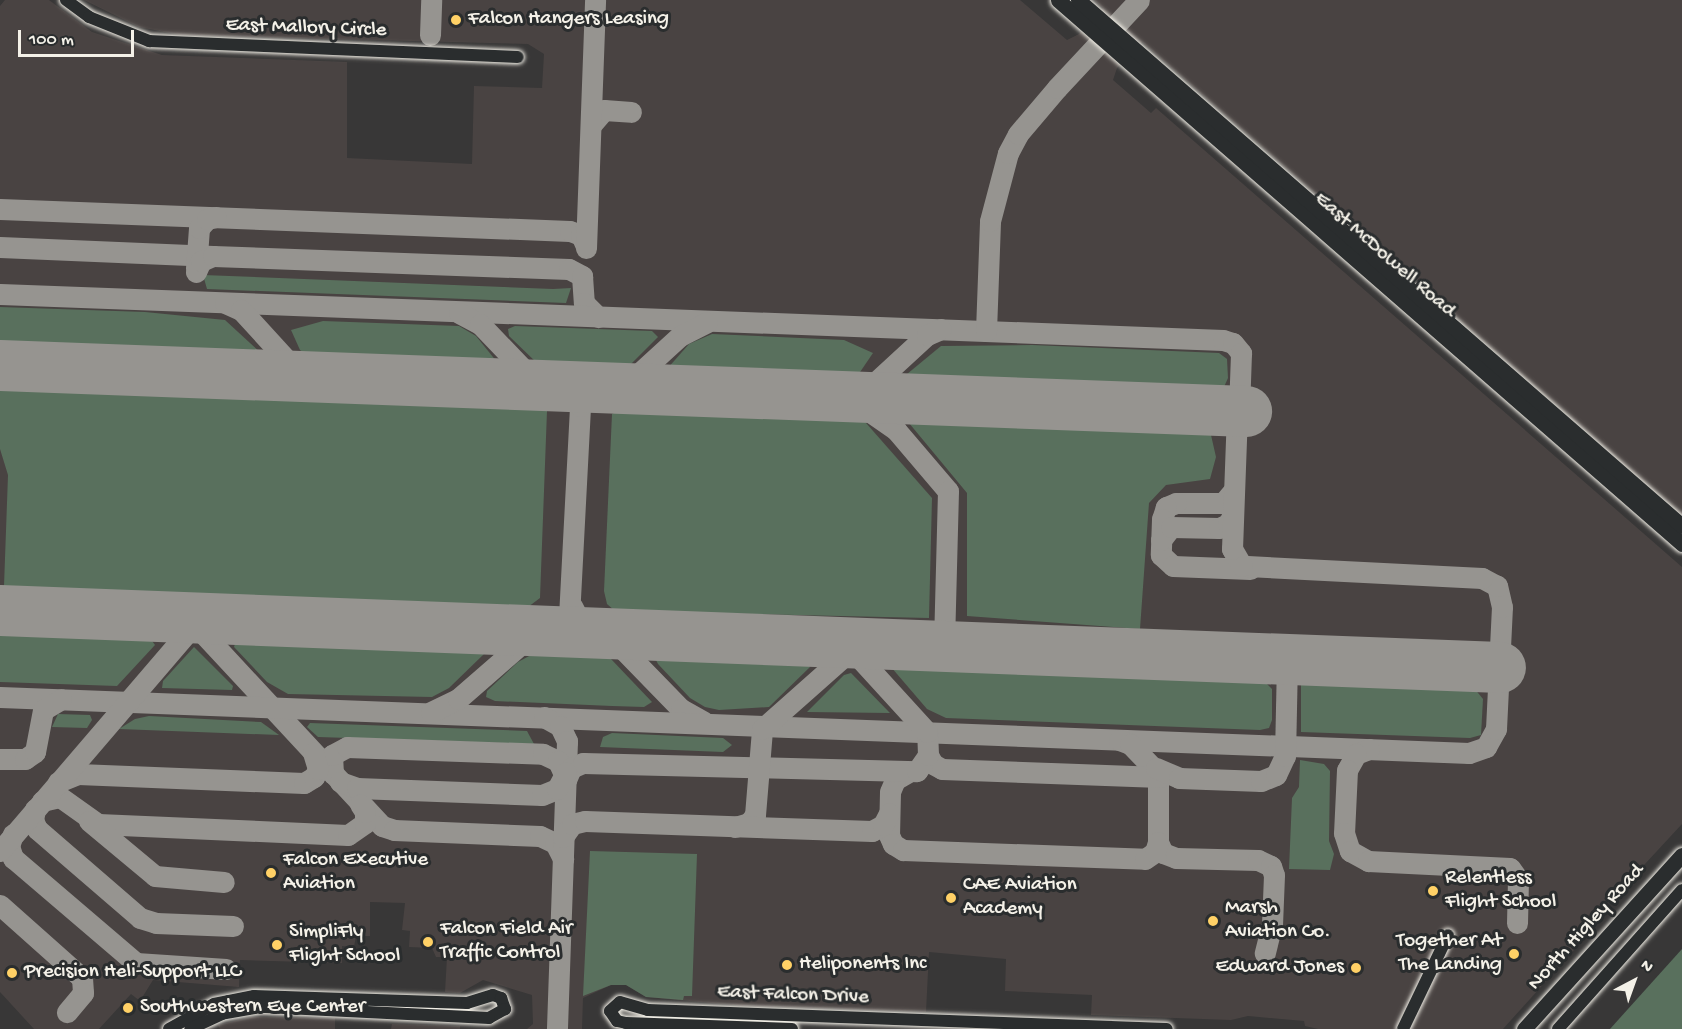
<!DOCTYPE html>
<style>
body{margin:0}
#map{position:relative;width:1682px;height:1029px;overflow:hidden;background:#383737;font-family:"Gochi Hand",sans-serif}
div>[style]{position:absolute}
.built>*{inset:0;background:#494342}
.green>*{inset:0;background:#59705d}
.taxiway>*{height:21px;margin:-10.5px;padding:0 10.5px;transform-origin:10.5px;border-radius:10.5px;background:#969490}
.runway>*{height:51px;margin:-25.5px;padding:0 25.5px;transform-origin:25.5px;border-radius:25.5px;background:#969490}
.roads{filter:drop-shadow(0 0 2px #f4f1e8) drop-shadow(0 0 2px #f4f1e8)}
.minor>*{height:12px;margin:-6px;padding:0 6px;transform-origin:6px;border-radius:6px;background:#2a2d2e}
.major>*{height:15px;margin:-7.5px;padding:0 7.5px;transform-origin:7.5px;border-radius:7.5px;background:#2a2d2e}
.dots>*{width:16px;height:16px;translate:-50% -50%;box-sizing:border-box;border:3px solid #2a2d2e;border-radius:50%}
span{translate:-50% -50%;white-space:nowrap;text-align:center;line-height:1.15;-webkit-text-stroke:6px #2a2d2e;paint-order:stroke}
.poi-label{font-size:21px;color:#f4f1e8}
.left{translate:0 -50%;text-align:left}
.right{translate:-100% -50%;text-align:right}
.street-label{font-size:21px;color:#f4f1e8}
.north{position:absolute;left:1604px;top:951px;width:60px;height:60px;-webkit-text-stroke:4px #2a2d2e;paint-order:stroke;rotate:41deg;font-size:16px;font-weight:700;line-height:24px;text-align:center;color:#f4f1e8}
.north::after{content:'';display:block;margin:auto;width:21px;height:27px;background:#f4f1e8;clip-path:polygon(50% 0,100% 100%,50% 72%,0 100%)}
.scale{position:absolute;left:18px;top:30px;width:116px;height:27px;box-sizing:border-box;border:3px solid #f4f1e8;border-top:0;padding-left:8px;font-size:18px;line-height:21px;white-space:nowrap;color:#f4f1e8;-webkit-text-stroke:4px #2a2d2e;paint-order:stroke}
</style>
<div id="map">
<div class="built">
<div style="clip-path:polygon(5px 0,49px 0,92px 32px,162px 55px,347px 62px,347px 158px,472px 164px,474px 86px,542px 88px,544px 54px,528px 44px,180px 35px,139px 27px,84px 0,1020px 0,1067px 40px,1079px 34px,1103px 8px,1094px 0,1682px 0,1682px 516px,1142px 42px,1117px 68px,1113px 80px,1151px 113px,1156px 108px,1682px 567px,1682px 824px,1570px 945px,1574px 950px,1503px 1029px,1318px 1029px,1305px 1026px,1304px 1021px,1248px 1016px,1231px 1020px,1091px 1015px,1092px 995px,1005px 991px,1006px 959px,929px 952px,926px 1012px,744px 1006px,646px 997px,626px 985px,611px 985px,583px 998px,582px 1029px,527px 1029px,533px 1024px,532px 995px,483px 980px,460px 993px,445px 992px,447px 957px,436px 957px,432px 948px,409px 947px,410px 931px,402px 930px,405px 903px,370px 902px,370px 936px,356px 936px,354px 947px,342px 946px,342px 963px,240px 960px,239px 987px,153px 980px,140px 1001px,131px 994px,99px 1029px,34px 1029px,0 992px,0 6px)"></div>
<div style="clip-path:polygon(251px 1017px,335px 1018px,335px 1029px,220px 1029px,218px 1025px)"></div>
<div style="clip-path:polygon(392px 1024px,460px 1026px,460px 1029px,391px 1029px)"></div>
</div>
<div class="green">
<div style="clip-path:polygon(203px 275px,553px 289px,571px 288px,566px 303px,207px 289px)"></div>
<div style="clip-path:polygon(0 307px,145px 312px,225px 320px,263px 355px,0 346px)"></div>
<div style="clip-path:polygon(323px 321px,459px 326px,476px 336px,497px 362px,309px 357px,300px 350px,291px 330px)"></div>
<div style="clip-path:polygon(515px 326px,652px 331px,658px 337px,626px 369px,540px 366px,509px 336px,508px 329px)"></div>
<div style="clip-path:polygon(712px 334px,844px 340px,873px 353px,856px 378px,667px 369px,689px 344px)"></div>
<div style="clip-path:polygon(1032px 345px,1219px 353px,1227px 359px,1228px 378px,1224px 387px,1216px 392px,901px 379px,941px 346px)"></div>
<div style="clip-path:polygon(0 383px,538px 403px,547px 411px,540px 598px,528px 607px,4px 586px,8px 475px,0 449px)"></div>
<div style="clip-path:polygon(628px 406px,859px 415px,932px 498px,929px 618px,615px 611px,607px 604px,604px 591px,612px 414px)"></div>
<div style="clip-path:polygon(904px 417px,1187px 427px,1211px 435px,1216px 457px,1210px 479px,1166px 485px,1149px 503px,1140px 629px,967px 616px,967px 493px)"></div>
<div style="clip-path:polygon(0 633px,150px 638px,155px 645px,117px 686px,0 682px)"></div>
<div style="clip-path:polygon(236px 641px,480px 650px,484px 654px,449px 688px,432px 697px,288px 694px,267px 682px,234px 647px)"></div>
<div style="clip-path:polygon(194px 647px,233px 686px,232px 690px,162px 688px,163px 681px)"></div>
<div style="clip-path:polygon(547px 653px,596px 654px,611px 659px,652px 702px,644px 707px,612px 706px,495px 701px,486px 697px,487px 691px,518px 662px,531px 655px)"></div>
<div style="clip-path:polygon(661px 657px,805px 662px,810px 667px,769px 707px,719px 710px,705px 707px,690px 698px,658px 664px,656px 660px)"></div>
<div style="clip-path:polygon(891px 667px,1263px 680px,1272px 689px,1272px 720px,1269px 728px,1260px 730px,946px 718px,927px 709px)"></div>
<div style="clip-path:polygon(851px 673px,890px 713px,807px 712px,844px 675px)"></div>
<div style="clip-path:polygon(1301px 682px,1474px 688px,1483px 699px,1481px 735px,1470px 738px,1301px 732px)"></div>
<div style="clip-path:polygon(58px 714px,90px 715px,92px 720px,87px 728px,52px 727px)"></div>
<div style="clip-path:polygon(149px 716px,261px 722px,279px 735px,119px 729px,135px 719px)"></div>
<div style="clip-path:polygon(310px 723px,527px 731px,534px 744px,318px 737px,307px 727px)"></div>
<div style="clip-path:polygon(612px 733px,723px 738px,732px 745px,723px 752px,600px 747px,603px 737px)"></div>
<div style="clip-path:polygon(1300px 760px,1324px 764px,1330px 771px,1329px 841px,1334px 854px,1330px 870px,1289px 869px,1292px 798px,1299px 787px)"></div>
<div style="clip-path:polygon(590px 851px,697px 854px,692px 996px,684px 996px,683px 1000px,646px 997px,626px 985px,611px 985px,583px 996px)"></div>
<div style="clip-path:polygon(1682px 949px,1682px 1029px,1610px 1029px)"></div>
</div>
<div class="taxiway">
<div style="left:430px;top:35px;width:35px;rotate:-88deg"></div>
<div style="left:591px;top:125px;width:20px;rotate:-49deg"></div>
<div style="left:604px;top:110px;width:27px;rotate:4deg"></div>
<div style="left:0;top:209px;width:570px;rotate:2.21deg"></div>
<div style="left:570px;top:231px;width:12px;rotate:20deg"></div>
<div style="left:581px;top:235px;width:12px;rotate:66deg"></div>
<div style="left:0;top:247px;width:213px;rotate:2.4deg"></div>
<div style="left:586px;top:248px;width:248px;rotate:-87.9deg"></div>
<div style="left:196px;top:268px;width:40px;rotate:-85.7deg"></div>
<div style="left:199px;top:228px;width:12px;rotate:-48deg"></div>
<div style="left:207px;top:219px;width:9px;rotate:-13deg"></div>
<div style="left:196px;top:272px;width:12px;rotate:-66deg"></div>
<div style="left:201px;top:261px;width:13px;rotate:-23deg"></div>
<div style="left:213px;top:256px;width:356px;rotate:2.1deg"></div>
<div style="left:569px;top:269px;width:15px;rotate:28deg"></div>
<div style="left:582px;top:276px;width:27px;rotate:86deg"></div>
<div style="left:584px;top:303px;width:20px;rotate:45deg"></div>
<div style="left:0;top:294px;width:1224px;rotate:2.15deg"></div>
<div style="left:1223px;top:340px;width:10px;rotate:17deg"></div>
<div style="left:1233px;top:343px;width:13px;rotate:51deg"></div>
<div style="left:1241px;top:353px;width:58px;rotate:92deg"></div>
<div style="left:225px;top:303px;width:17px;rotate:24deg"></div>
<div style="left:241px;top:310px;width:81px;rotate:47.5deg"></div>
<div style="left:296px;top:370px;width:20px;rotate:20deg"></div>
<div style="left:459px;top:313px;width:24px;rotate:28deg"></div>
<div style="left:480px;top:324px;width:61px;rotate:46.3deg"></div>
<div style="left:522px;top:368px;width:28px;rotate:38deg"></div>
<div style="left:986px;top:331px;width:110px;rotate:-87.9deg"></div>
<div style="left:990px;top:221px;width:70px;rotate:-75.2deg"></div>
<div style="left:1008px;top:153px;width:21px;rotate:-62deg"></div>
<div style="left:1018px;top:134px;width:60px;rotate:-49.7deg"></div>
<div style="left:1057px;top:88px;width:120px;rotate:-47deg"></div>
<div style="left:557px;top:386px;width:17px;rotate:24deg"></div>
<div style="left:573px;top:393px;width:15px;rotate:62deg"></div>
<div style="left:623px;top:388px;width:77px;rotate:-42.4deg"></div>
<div style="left:680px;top:336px;width:30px;rotate:-27deg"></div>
<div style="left:847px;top:396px;width:60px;rotate:34.8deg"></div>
<div style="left:896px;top:430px;width:80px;rotate:49.6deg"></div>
<div style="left:948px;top:491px;width:153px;rotate:91.5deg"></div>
<div style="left:847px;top:396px;width:20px;rotate:-15deg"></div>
<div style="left:866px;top:391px;width:83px;rotate:-42.6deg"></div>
<div style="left:927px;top:335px;width:15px;rotate:-23deg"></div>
<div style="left:1234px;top:490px;width:17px;rotate:130deg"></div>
<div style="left:1223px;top:503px;width:47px;rotate:180deg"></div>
<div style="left:1176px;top:503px;width:11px;rotate:158deg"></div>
<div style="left:1166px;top:507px;width:13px;rotate:108deg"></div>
<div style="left:1162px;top:519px;width:36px;rotate:92deg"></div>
<div style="left:1161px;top:555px;width:16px;rotate:43deg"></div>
<div style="left:1173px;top:566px;width:77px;rotate:2.2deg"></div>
<div style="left:1161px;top:540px;width:16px;rotate:-52deg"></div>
<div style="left:1171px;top:527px;width:48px;rotate:1.2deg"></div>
<div style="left:1219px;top:528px;width:10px;rotate:-24deg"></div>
<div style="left:1228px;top:524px;width:11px;rotate:-63deg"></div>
<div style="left:572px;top:606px;width:20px;rotate:63deg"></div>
<div style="left:581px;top:624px;width:28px;rotate:19deg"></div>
<div style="left:607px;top:633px;width:106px;rotate:45.8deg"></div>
<div style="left:681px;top:709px;width:26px;rotate:29deg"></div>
<div style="left:169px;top:616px;width:22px;rotate:16deg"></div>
<div style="left:190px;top:622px;width:11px;rotate:38deg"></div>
<div style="left:199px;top:629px;width:269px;rotate:47.1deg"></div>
<div style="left:382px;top:826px;width:13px;rotate:18deg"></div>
<div style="left:394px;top:830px;width:146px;rotate:2.4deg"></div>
<div style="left:540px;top:836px;width:17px;rotate:25deg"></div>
<div style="left:555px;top:843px;width:18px;rotate:63deg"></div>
<div style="left:0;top:697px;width:1470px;rotate:2.18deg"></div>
<div style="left:1469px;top:753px;width:18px;rotate:-19deg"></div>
<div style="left:1486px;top:747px;width:21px;rotate:-61deg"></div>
<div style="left:1496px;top:729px;width:122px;rotate:-87.2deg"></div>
<div style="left:1502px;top:607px;width:22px;rotate:-103deg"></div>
<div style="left:1497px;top:586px;width:17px;rotate:-152deg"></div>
<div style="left:1482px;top:578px;width:240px;rotate:-177.1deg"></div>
<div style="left:1242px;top:566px;width:20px;rotate:-120deg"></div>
<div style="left:1232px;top:549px;width:138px;rotate:-87.9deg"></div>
<div style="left:431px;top:712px;width:30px;rotate:-26deg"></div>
<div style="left:458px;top:699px;width:105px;rotate:-41.1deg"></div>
<div style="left:537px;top:630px;width:24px;rotate:-12deg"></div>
<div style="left:560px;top:625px;width:12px;rotate:-42deg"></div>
<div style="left:569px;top:617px;width:211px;rotate:-87deg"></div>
<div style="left:580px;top:406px;width:20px;rotate:-49deg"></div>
<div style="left:593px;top:391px;width:14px;rotate:-12deg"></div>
<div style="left:544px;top:717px;width:18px;rotate:29deg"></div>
<div style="left:560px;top:726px;width:17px;rotate:65deg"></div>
<div style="left:567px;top:741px;width:288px;rotate:92deg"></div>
<div style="left:1119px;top:740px;width:12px;rotate:20deg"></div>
<div style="left:1130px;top:744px;width:40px;rotate:46deg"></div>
<div style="left:1158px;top:773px;width:69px;rotate:90deg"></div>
<div style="left:1158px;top:842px;width:12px;rotate:66deg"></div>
<div style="left:1163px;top:853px;width:14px;rotate:21deg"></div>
<div style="left:1176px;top:858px;width:82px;rotate:1.4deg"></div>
<div style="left:1258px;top:860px;width:14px;rotate:25deg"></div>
<div style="left:1271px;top:866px;width:9px;rotate:72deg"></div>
<div style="left:1274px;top:875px;width:49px;rotate:92.3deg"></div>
<div style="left:1272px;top:924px;width:30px;rotate:104deg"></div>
<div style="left:1369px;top:749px;width:14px;rotate:159deg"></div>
<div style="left:1356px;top:754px;width:18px;rotate:119deg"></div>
<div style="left:1347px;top:770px;width:63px;rotate:92.7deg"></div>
<div style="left:1344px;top:833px;width:19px;rotate:72deg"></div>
<div style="left:1350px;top:851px;width:21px;rotate:29deg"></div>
<div style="left:1368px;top:861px;width:142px;rotate:2.8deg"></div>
<div style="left:1510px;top:868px;width:14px;rotate:54deg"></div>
<div style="left:1518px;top:879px;width:44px;rotate:91.3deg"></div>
<div style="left:928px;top:755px;width:10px;rotate:61deg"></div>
<div style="left:933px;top:764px;width:10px;rotate:29deg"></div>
<div style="left:942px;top:769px;width:218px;rotate:2.1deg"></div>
<div style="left:0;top:759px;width:25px"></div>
<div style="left:25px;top:759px;width:12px;rotate:-35deg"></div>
<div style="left:35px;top:752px;width:43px;rotate:-79.2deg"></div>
<div style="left:43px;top:710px;width:21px;rotate:-31deg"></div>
<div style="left:1156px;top:768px;width:25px;rotate:23deg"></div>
<div style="left:1179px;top:778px;width:82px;rotate:2.1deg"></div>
<div style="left:1261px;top:781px;width:16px;rotate:-22deg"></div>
<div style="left:1276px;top:775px;width:21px;rotate:-65deg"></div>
<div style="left:1285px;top:756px;width:99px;rotate:-88.8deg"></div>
<div style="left:907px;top:773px;width:14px;rotate:150deg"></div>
<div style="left:895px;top:780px;width:13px;rotate:113deg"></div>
<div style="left:890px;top:792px;width:43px;rotate:91.3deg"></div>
<div style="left:889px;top:835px;width:10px;rotate:66deg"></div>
<div style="left:893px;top:844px;width:12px;rotate:31deg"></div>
<div style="left:903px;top:850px;width:242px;rotate:2.1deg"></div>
<div style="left:1145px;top:859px;width:12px;rotate:-35deg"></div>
<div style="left:1155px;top:852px;width:10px;rotate:-73deg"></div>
<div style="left:333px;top:774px;width:19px;rotate:-93deg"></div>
<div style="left:332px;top:755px;width:17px;rotate:-28deg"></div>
<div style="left:347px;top:747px;width:196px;rotate:2deg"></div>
<div style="left:543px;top:754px;width:17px;rotate:25deg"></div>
<div style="left:558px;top:761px;width:20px;rotate:66deg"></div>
<div style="left:566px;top:780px;width:13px;rotate:-67deg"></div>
<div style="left:571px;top:768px;width:13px;rotate:-23deg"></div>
<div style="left:583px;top:763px;width:334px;rotate:1.4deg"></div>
<div style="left:917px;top:771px;width:19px;rotate:-55deg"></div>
<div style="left:928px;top:755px;width:23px;rotate:-92deg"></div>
<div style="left:927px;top:732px;width:123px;rotate:-132.4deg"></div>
<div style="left:58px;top:782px;width:22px;rotate:-22deg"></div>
<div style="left:78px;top:774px;width:226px;rotate:2.3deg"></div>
<div style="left:304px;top:783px;width:12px;rotate:-31deg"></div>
<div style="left:314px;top:777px;width:9px;rotate:-63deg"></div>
<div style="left:318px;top:769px;width:17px;rotate:-107deg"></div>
<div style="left:340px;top:782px;width:18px;rotate:19deg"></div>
<div style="left:357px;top:788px;width:185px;rotate:2.2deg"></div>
<div style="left:542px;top:795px;width:16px;rotate:-22deg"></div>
<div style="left:557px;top:789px;width:19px;rotate:-62deg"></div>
<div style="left:42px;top:801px;width:18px;rotate:-13deg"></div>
<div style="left:60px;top:797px;width:47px;rotate:35.4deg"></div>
<div style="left:98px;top:824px;width:250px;rotate:2.5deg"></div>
<div style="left:348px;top:835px;width:21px;rotate:-35deg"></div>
<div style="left:365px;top:823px;width:11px;rotate:-90deg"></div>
<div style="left:365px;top:812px;width:9px;rotate:-122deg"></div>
<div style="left:35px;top:809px;width:11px;rotate:100deg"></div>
<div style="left:33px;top:820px;width:10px;rotate:66deg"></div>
<div style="left:37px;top:829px;width:136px;rotate:40.8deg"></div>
<div style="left:140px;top:918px;width:17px;rotate:17deg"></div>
<div style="left:156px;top:923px;width:77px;rotate:2.2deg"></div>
<div style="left:89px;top:821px;width:86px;rotate:39.8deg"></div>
<div style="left:155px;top:876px;width:69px;rotate:5deg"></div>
<div style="left:735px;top:827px;width:15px;rotate:-16deg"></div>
<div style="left:749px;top:823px;width:10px;rotate:-53deg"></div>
<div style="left:755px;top:815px;width:86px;rotate:-85.3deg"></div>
<div style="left:762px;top:729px;width:131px;rotate:-41.6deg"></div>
<div style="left:13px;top:834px;width:13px;rotate:108deg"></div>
<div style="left:9px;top:846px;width:13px;rotate:72deg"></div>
<div style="left:13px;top:858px;width:162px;rotate:40.5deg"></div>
<div style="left:136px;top:963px;width:90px;rotate:3.8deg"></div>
<div style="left:563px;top:837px;width:16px;rotate:-55deg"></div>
<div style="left:572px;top:824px;width:13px;rotate:-13deg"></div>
<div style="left:585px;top:821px;width:287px;rotate:2deg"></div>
<div style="left:872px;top:831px;width:13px;rotate:-29deg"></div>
<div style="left:883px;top:825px;width:13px;rotate:-63deg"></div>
<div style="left:0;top:851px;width:294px;rotate:-49.4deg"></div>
<div style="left:191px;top:628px;width:28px;rotate:-21deg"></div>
<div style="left:0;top:905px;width:110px;rotate:41.7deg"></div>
<div style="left:82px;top:978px;width:15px;rotate:86deg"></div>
<div style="left:83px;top:993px;width:25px;rotate:130deg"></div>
</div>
<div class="runway">
<div style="left:0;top:365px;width:1247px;rotate:2.11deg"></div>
<div style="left:0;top:610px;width:1501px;rotate:2.18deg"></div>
</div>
<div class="roads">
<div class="minor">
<div style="left:66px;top:0;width:29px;rotate:36deg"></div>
<div style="left:89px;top:17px;width:65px;rotate:21.8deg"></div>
<div style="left:149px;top:41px;width:369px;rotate:2.5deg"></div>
<div style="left:169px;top:1029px;width:51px;rotate:-29.1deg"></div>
<div style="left:214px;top:1004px;width:41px;rotate:-11.3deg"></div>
<div style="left:254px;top:996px;width:213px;rotate:1.9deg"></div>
<div style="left:467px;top:1003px;width:27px;rotate:-17deg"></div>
<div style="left:493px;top:995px;width:9px;rotate:21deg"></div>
<div style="left:501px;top:998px;width:12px;rotate:70deg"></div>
<div style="left:505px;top:1009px;width:18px;rotate:151deg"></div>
<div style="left:489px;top:1018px;width:229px;rotate:-177.2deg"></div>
<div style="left:260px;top:1007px;width:39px;rotate:170deg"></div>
<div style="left:222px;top:1014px;width:35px;rotate:155deg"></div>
<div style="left:792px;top:1029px;width:166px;rotate:-177.9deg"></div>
<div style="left:626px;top:1023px;width:9px;rotate:-167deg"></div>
<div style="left:617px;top:1021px;width:12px;rotate:-125deg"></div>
<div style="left:610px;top:1011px;width:13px;rotate:-42deg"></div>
<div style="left:620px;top:1002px;width:29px;rotate:16deg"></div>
<div style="left:648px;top:1010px;width:519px;rotate:2.1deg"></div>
<div style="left:1403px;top:1029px;width:104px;rotate:-64.4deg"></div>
<div style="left:1558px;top:1029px;width:186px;rotate:-48.3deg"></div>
</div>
<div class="major">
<div style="left:1058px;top:0;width:828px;rotate:41.08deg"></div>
<div style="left:1078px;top:0;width:801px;rotate:41.05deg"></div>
<div style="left:1524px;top:1029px;width:235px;rotate:-47.8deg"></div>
</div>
</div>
<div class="dots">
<div style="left:456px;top:20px;background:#ffd166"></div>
<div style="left:271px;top:873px;background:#ffd166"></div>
<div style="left:1433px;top:891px;background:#ffd166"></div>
<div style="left:951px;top:898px;background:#ffd166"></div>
<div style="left:1213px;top:921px;background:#ffd166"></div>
<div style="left:428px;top:942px;background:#ffd166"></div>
<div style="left:277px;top:945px;background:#ffd166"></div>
<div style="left:1514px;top:954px;background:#ffd166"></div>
<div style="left:787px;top:965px;background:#ffd166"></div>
<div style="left:1356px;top:968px;background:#ffd166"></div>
<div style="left:12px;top:973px;background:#ffd166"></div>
<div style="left:128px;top:1008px;background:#ffd166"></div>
</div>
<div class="poi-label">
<span class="left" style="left:468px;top:20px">Falcon Hangers Leasing</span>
<span class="left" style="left:283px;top:873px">Falcon Executive<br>Aviation</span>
<span class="left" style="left:1445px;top:891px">Relentless<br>Flight School</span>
<span class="left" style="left:963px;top:898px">CAE Aviation<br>Academy</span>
<span class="left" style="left:1225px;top:921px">Marsh<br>Aviation Co.</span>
<span class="left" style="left:440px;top:942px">Falcon Field Air<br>Traffic Control</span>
<span class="left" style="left:289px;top:945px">SimpliFly<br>Flight School</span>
<span class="right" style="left:1502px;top:954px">Together At<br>The Landing</span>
<span class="left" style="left:799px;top:965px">Heliponents Inc</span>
<span class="right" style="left:1344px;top:968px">Edward Jones</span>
<span class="left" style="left:24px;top:973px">Precision Heli-Support LLC</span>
<span class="left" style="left:140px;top:1008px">Southwestern Eye Center</span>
</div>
<div class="street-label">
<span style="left:306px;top:29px;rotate:2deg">East Mallory Circle</span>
<span style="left:1384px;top:256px;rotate:41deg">East McDowell Road</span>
<span style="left:1587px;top:928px;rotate:-48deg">North Higley Road</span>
<span style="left:793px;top:996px;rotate:2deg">East Falcon Drive</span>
</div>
<div class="north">N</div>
<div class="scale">100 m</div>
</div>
